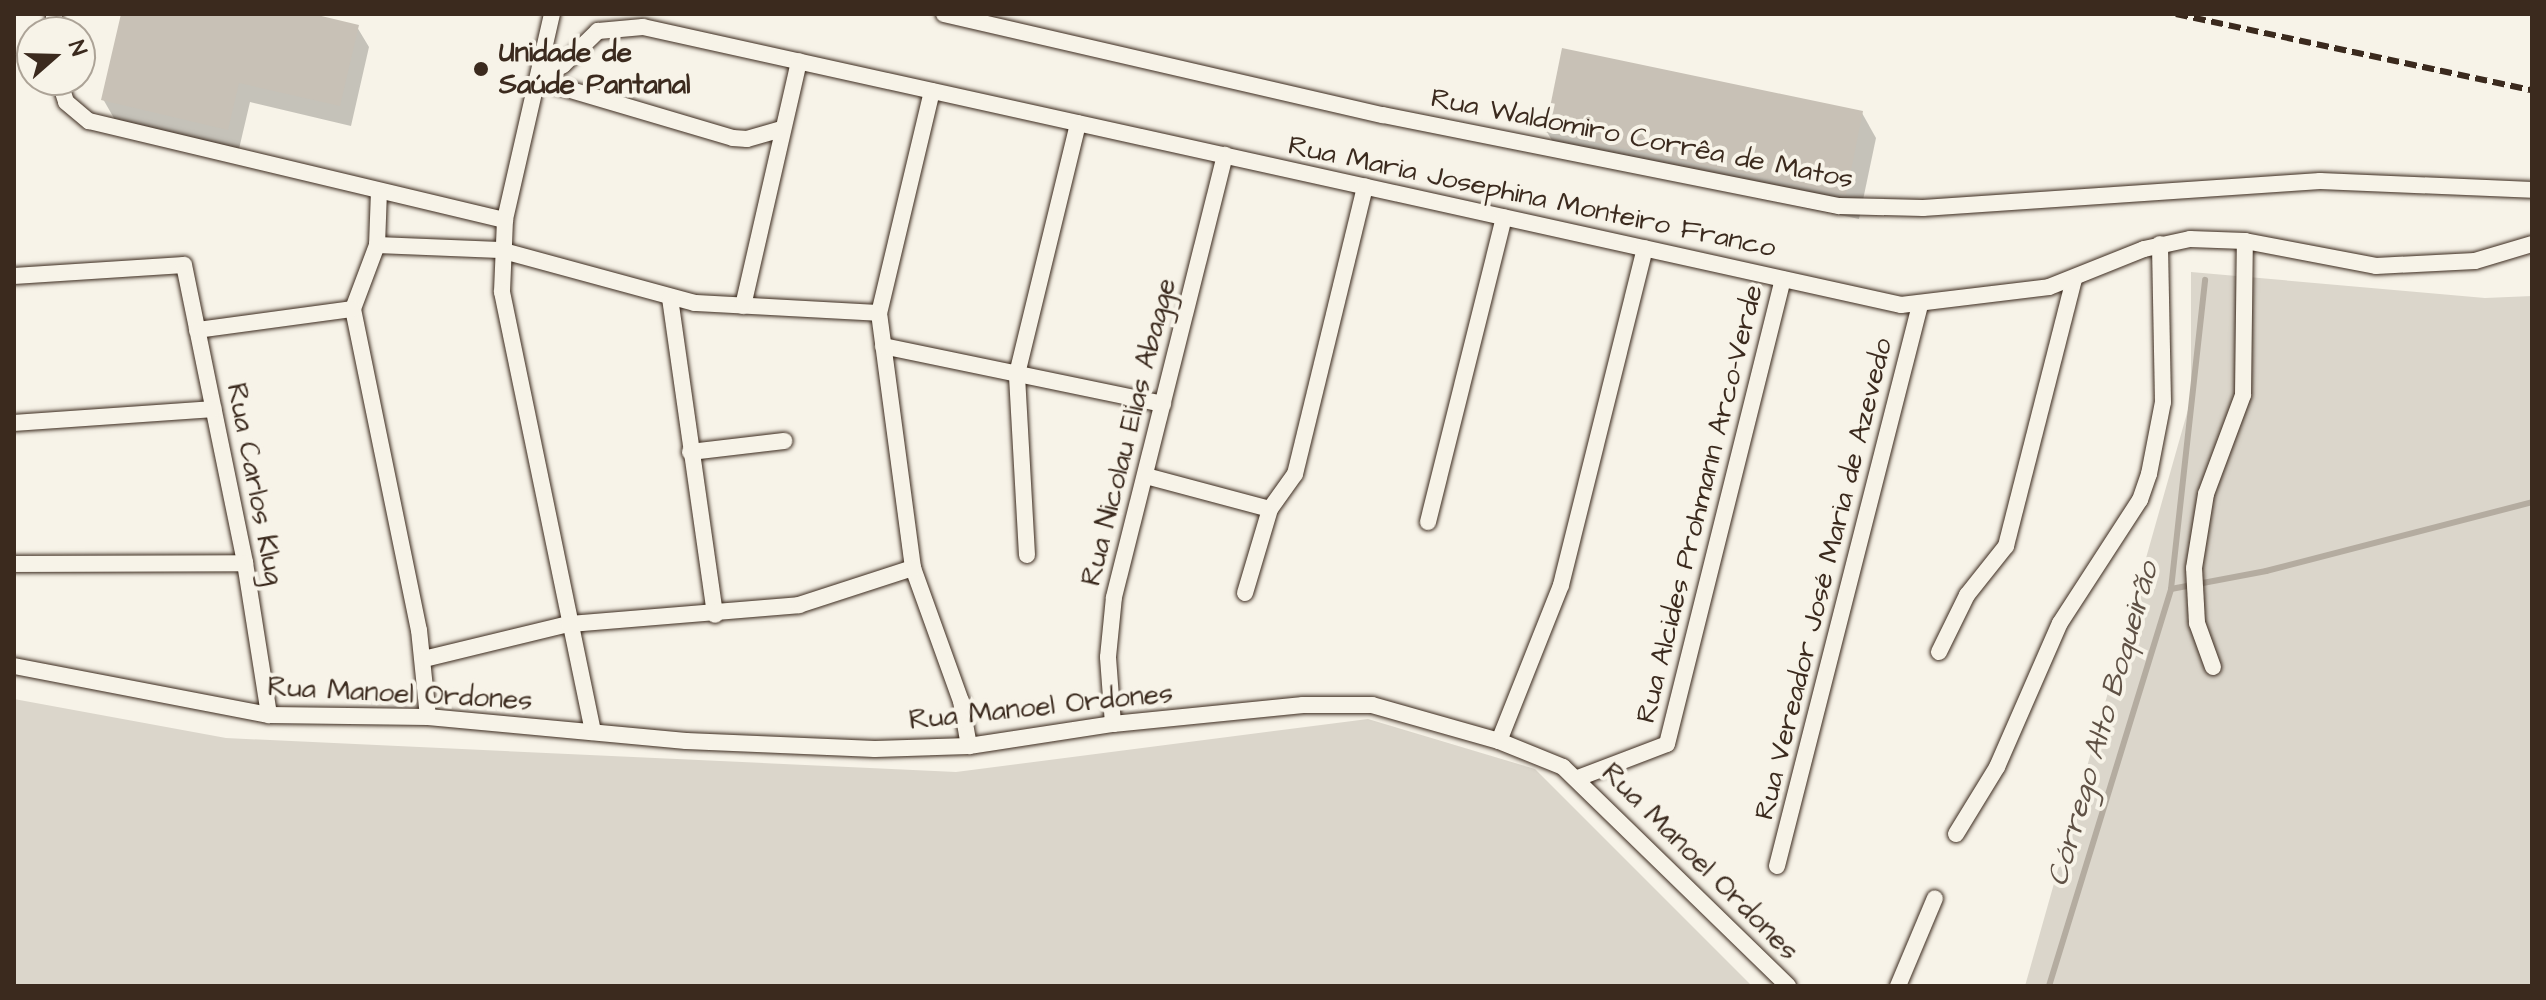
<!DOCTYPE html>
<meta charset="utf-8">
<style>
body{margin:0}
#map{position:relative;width:2546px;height:1000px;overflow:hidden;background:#f7f3e8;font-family:"Architects Daughter",sans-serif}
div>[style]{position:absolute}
.green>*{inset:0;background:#dbd6cb}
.shadow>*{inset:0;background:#0003}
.stream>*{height:6px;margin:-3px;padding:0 3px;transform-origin:3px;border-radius:3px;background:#b4aca0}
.building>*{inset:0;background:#c8c1b6}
.roads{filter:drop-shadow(0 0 2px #3b2a1e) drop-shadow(0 0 2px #3b2a1e)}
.street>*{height:16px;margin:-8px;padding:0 8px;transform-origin:8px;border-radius:8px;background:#f7f3e8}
.rail>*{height:6px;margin-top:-3px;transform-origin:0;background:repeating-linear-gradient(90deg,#3b2a1e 0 12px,transparent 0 18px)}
.dots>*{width:22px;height:22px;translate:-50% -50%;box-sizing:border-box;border:4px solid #f7f3e8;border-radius:50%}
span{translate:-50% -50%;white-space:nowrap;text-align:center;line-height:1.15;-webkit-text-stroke:8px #f7f3e8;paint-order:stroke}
.poi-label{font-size:28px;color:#3b2a1e;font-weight:700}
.left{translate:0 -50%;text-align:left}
.street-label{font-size:28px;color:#3b2a1e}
.water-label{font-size:30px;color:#5f5145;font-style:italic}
.frame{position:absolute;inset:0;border:16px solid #3b2a1e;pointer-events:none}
.north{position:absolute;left:16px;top:16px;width:80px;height:80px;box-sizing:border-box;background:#f7f3e8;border:2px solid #aca397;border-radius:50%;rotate:70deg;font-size:22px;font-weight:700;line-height:32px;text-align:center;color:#3b2a1e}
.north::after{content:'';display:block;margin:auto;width:28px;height:36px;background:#3b2a1e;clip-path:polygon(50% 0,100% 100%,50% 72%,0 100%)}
</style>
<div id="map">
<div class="green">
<div style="clip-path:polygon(2191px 272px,2485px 298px,2532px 296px,2532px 986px,2025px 986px,2191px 399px)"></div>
<div style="clip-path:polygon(14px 699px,226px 738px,956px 772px,1368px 719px,1535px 769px,1752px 986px,14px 986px)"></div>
</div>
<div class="shadow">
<div style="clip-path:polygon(123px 14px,300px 14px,357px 27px,369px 47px,351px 126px,250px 102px,239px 149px,115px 120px,103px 99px)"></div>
<div style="clip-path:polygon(1862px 113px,1876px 138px,1859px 219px,1561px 156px,1547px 132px)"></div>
</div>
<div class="stream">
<div style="left:2171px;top:589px;width:97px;rotate:-10.7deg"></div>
<div style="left:2266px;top:571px;width:275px;rotate:-14.5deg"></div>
<div style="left:2049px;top:986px;width:415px;rotate:-72.9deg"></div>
<div style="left:2171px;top:589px;width:311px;rotate:-83.7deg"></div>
</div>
<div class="building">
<div style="clip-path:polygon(121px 14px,313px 14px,359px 25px,340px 106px,239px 83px,228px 130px,101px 100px)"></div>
<div style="clip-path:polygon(1562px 48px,1863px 111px,1846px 195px,1545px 132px)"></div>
</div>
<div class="roads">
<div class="street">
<div style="left:552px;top:14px;width:211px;rotate:102.9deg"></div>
<div style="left:505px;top:220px;width:72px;rotate:92.4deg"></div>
<div style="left:502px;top:292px;width:449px;rotate:78.3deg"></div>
<div style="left:944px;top:14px;width:450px;rotate:13deg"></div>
<div style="left:1383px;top:115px;width:465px;rotate:11.3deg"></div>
<div style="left:1839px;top:206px;width:84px;rotate:1.4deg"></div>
<div style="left:1923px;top:208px;width:398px;rotate:-3.9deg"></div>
<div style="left:2320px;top:181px;width:212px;rotate:2.4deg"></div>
<div style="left:54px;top:32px;width:18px;rotate:-90deg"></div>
<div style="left:59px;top:80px;width:23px;rotate:72deg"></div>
<div style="left:66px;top:102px;width:30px;rotate:40deg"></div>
<div style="left:89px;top:121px;width:428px;rotate:13.4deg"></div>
<div style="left:537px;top:80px;width:30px;rotate:-30deg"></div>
<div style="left:563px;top:65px;width:49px;rotate:-44.2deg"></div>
<div style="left:598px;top:31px;width:45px;rotate:-5.1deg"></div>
<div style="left:643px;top:27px;width:1288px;rotate:12.46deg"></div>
<div style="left:1901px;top:305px;width:149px;rotate:-6.9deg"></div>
<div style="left:2049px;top:287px;width:102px;rotate:-21.8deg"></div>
<div style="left:2144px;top:249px;width:47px;rotate:-12.3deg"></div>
<div style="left:2190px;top:239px;width:55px;rotate:2.1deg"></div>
<div style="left:2245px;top:241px;width:133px;rotate:10.8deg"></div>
<div style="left:2376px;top:266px;width:99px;rotate:-2.9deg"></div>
<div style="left:2475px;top:261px;width:59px;rotate:-16.6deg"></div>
<div style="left:537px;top:80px;width:204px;rotate:16.5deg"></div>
<div style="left:733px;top:138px;width:14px;rotate:4deg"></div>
<div style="left:747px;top:139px;width:37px;rotate:-16deg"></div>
<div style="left:932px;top:91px;width:228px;rotate:103.4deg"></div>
<div style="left:879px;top:313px;width:257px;rotate:82.4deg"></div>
<div style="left:913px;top:568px;width:141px;rotate:70.2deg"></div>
<div style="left:961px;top:701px;width:46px;rotate:79.9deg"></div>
<div style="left:379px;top:191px;width:54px;rotate:92.1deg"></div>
<div style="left:377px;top:245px;width:68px;rotate:110.6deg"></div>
<div style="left:353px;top:309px;width:328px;rotate:78.4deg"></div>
<div style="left:419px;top:630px;width:87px;rotate:84.1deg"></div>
<div style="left:377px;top:245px;width:123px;rotate:2.3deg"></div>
<div style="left:500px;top:250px;width:202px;rotate:15.2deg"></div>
<div style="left:695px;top:303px;width:184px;rotate:3.1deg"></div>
<div style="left:14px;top:276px;width:170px;rotate:-3.7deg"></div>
<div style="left:184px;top:265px;width:304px;rotate:78.4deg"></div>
<div style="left:245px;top:563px;width:154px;rotate:81deg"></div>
<div style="left:670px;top:298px;width:320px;rotate:81.9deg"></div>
<div style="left:743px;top:306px;width:251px;rotate:-77.1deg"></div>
<div style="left:197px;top:330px;width:157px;rotate:-7.7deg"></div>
<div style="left:883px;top:346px;width:286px;rotate:11.7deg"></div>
<div style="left:14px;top:423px;width:200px;rotate:-4deg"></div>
<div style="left:690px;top:452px;width:95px;rotate:-6.7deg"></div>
<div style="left:1146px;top:476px;width:128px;rotate:14.9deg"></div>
<div style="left:1428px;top:522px;width:314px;rotate:-76deg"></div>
<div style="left:1027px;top:555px;width:181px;rotate:-93.2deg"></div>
<div style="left:1017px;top:374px;width:258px;rotate:-76.3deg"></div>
<div style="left:14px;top:564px;width:231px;rotate:-0.2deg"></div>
<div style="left:1245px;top:593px;width:88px;rotate:-73.4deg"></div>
<div style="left:1270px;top:509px;width:43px;rotate:-54.5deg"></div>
<div style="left:1295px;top:474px;width:296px;rotate:-76.3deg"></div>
<div style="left:1939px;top:652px;width:64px;rotate:-63.8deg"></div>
<div style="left:1967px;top:595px;width:63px;rotate:-51.5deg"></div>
<div style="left:2006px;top:546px;width:275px;rotate:-75.7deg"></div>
<div style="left:424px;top:659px;width:149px;rotate:-13.6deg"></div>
<div style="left:569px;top:624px;width:231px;rotate:-4.7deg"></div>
<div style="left:799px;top:605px;width:120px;rotate:-18deg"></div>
<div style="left:14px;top:666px;width:260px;rotate:10.9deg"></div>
<div style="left:269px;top:715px;width:159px;rotate:0.7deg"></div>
<div style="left:428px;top:717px;width:259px;rotate:5.3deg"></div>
<div style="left:686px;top:741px;width:189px;rotate:2.4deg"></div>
<div style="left:875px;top:749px;width:94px;rotate:-1.8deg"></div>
<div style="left:969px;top:746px;width:146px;rotate:-8.7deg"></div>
<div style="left:1113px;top:724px;width:191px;rotate:-5.7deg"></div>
<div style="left:1303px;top:705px;width:69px"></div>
<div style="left:1372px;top:705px;width:132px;rotate:15.8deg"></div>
<div style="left:1499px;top:741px;width:69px;rotate:22.1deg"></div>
<div style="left:1563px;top:767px;width:314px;rotate:44.2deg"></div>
<div style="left:2213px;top:667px;width:47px;rotate:-110deg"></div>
<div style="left:2197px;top:623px;width:55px;rotate:-93.1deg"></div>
<div style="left:2194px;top:568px;width:75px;rotate:-80.8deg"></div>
<div style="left:2206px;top:494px;width:106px;rotate:-69.5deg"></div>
<div style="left:2243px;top:395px;width:154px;rotate:-89.3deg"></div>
<div style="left:1113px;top:724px;width:67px;rotate:-94.3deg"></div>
<div style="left:1108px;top:657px;width:60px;rotate:-84.3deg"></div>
<div style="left:1114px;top:597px;width:456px;rotate:-75.9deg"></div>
<div style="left:1499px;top:741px;width:168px;rotate:-68.3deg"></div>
<div style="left:1561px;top:585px;width:347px;rotate:-76deg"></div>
<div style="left:1578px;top:778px;width:95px;rotate:-20.9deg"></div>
<div style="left:1667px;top:744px;width:479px;rotate:-76deg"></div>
<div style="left:1956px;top:834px;width:79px;rotate:-58.5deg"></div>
<div style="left:1997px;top:767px;width:157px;rotate:-66.4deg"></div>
<div style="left:2060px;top:623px;width:147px;rotate:-57deg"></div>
<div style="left:2140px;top:500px;width:28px;rotate:-71deg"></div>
<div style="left:2149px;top:474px;width:73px;rotate:-79deg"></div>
<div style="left:2163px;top:402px;width:158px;rotate:-91.1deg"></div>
<div style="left:1777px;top:866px;width:579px;rotate:-75.7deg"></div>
<div style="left:1898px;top:986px;width:95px;rotate:-67.2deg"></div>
</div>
</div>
<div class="rail">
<div style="left:2176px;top:14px;width:364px;rotate:12.1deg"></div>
</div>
<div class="dots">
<div style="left:481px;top:69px;background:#3b2a1e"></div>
</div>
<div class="poi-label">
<span class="left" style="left:499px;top:69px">Unidade de<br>Saúde Pantanal</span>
</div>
<div class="street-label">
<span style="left:1642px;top:139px;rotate:11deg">Rua Waldomiro Corrêa de Matos</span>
<span style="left:1532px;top:197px;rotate:12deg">Rua Maria Josephina Monteiro Franco</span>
<span style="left:1129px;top:432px;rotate:-76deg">Rua Nicolau Elias Abagge</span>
<span style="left:255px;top:484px;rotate:79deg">Rua Carlos Klug</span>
<span style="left:1700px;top:504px;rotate:-76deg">Rua Alcides Prohmann Arco-Verde</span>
<span style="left:1824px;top:579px;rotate:-76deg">Rua Vereador José Maria de Azevedo</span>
<span style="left:400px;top:694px;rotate:3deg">Rua Manoel Ordones</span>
<span style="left:1041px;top:707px;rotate:-6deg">Rua Manoel Ordones</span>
<span style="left:1700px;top:862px;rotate:45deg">Rua Manoel Ordones</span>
</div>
<div class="water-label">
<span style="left:2103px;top:724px;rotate:-74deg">Córrego Alto Boqueirão</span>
</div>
<div class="frame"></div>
<div class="north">N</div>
</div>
